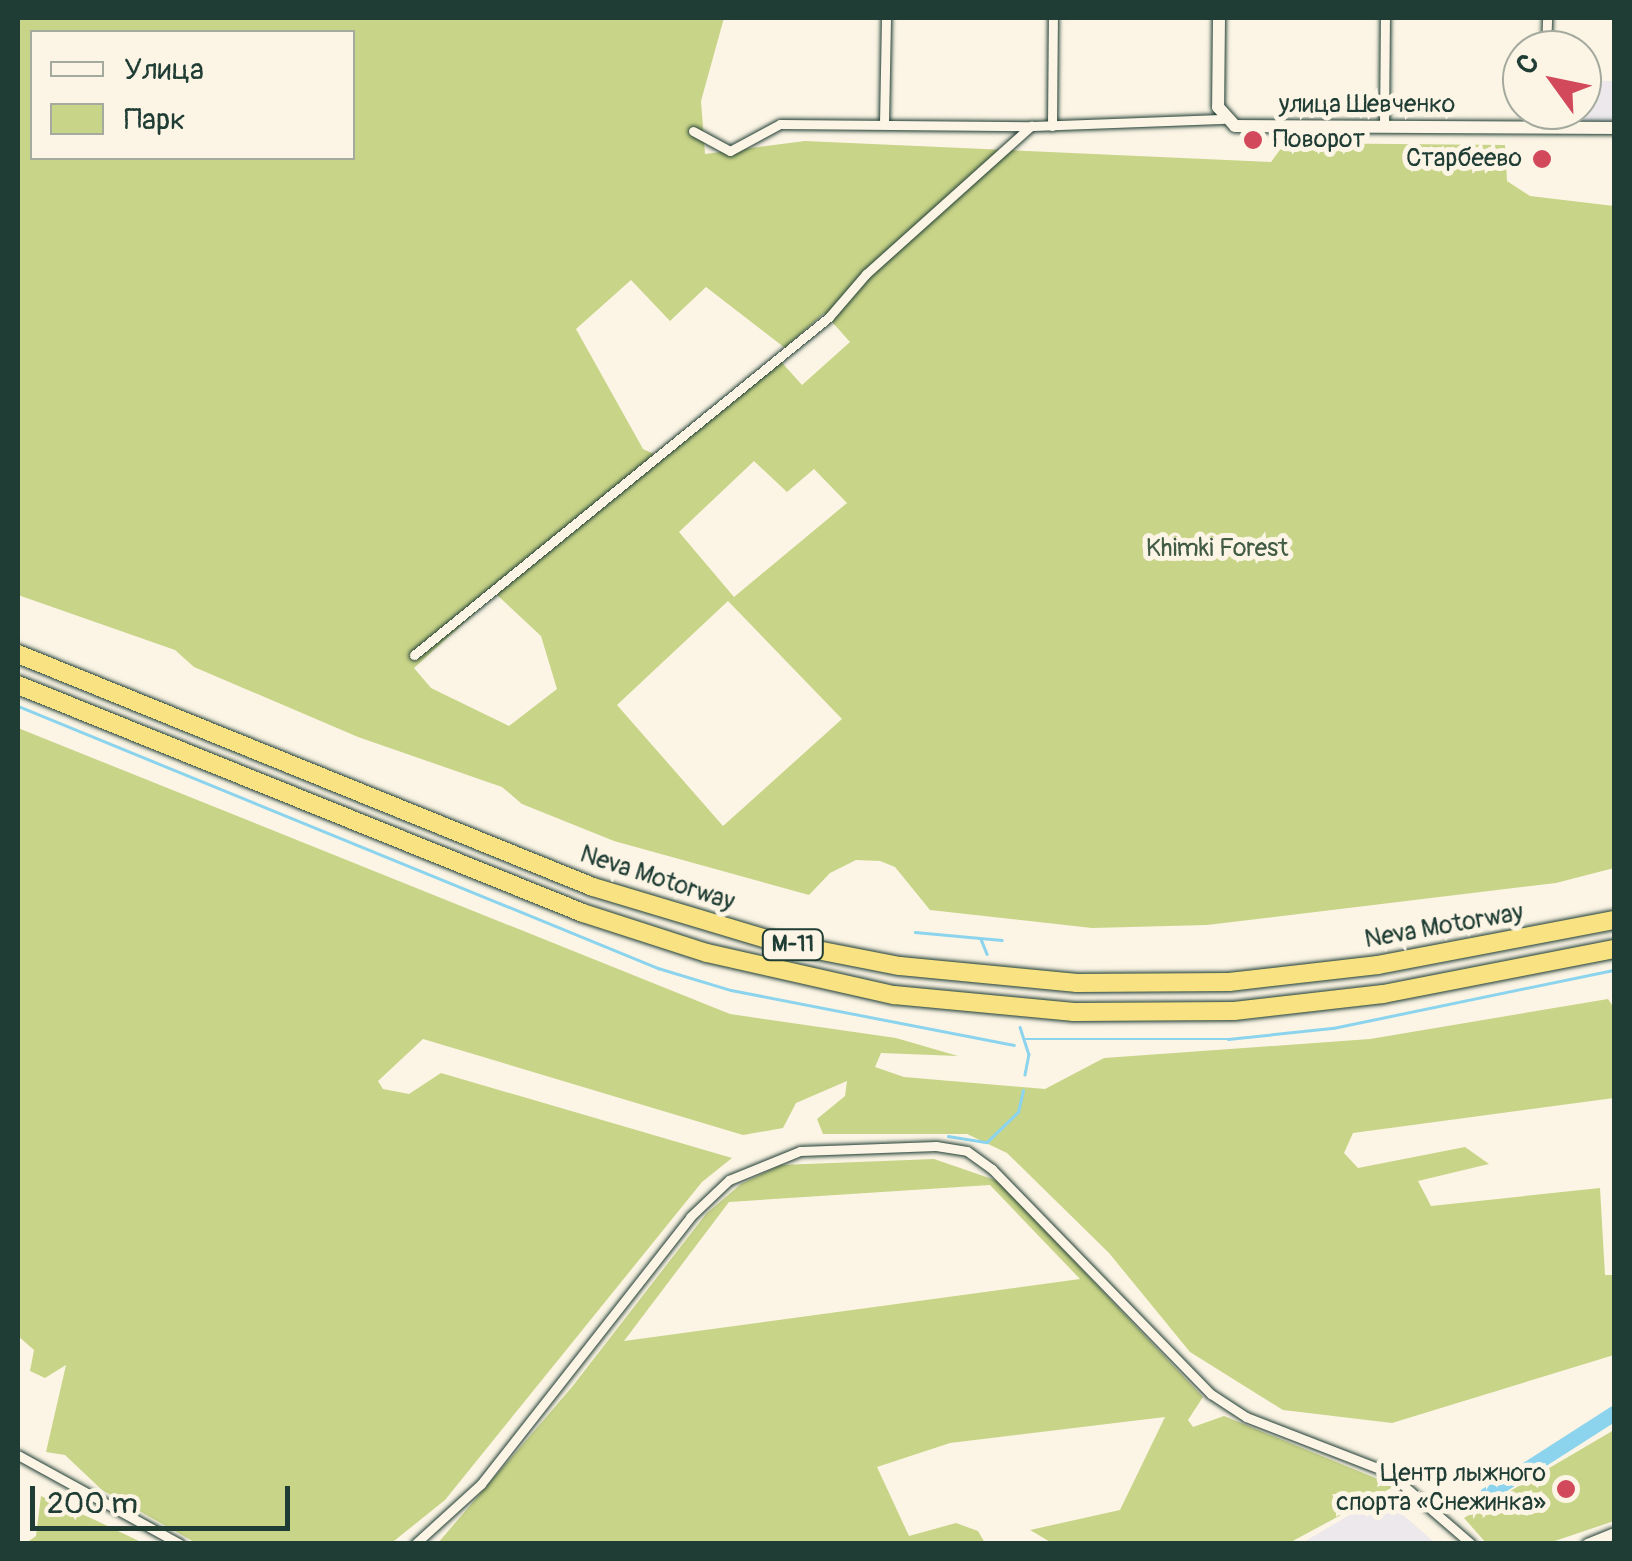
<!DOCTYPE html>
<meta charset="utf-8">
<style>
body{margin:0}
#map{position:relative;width:1632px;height:1561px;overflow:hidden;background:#fcf5e5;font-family:Pangolin,sans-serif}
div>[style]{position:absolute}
.built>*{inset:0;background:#ece8ec}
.green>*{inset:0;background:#c8d488}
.stream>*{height:2.5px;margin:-1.25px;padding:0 1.25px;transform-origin:1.25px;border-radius:1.25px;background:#8cd4ed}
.river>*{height:15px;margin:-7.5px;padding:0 7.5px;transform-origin:7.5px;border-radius:7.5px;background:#8cd4ed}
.roads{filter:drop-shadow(0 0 2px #1f3d34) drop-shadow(0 0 2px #1f3d34)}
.minor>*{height:9px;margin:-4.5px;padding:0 4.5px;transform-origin:4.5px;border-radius:4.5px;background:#fcf5e5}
.tertiary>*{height:11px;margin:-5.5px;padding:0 5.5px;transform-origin:5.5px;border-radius:5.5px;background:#fcf5e5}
.secondary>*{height:12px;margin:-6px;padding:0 6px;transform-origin:6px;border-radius:6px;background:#fcf5e5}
.motorway>*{height:18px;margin:-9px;padding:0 9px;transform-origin:9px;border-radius:9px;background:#f8e281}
.dots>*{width:28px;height:28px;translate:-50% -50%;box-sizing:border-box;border:5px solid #fcf5e5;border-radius:50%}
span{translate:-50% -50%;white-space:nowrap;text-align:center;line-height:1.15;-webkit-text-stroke:10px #fcf5e5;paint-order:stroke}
.shield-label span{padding:2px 8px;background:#fcf5e5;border:2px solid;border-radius:8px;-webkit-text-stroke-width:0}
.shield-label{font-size:22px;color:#1f3d34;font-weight:700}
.street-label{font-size:25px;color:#1f3d34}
.poi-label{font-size:25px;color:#1f3d34}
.left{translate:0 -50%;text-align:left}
.right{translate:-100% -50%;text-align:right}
.park-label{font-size:25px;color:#415b45}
.frame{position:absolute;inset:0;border:20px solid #1f3d34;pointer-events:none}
.legend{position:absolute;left:30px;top:30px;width:325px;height:130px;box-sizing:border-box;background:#fcf5e5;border:2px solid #a4ab9e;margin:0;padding:12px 18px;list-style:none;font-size:30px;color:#1f3d34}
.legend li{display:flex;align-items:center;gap:20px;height:50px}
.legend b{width:50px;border:2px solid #a4ab9e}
.north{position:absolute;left:1502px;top:30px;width:100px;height:100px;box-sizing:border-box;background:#fcf5e5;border:2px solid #a4ab9e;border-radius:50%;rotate:303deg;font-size:28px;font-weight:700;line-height:40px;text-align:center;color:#1f3d34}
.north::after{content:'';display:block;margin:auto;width:35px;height:45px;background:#d1495b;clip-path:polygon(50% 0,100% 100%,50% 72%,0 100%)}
.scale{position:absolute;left:30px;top:1486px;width:260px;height:45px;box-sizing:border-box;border:5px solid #1f3d34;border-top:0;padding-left:12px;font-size:30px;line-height:35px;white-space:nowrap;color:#1f3d34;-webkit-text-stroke:8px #fcf5e5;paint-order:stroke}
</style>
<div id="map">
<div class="built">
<div style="clip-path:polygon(1582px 81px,1614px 81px,1614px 123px,1562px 120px,1563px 110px,1582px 110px)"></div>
<div style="clip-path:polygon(1382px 1496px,1435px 1543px,1302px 1543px)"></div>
</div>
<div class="green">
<div style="clip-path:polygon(evenodd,18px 18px,724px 18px,701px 101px,705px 154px,805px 141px,1271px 162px,1285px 143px,1505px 145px,1507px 181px,1530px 196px,1614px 206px,1614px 868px,1556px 883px,1207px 925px,1092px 928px,930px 910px,895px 867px,880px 861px,856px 860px,830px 873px,809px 895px,614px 841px,522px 804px,502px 787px,358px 737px,194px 667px,175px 650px,18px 595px,18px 18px,32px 32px,352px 32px,352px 158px,32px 158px,32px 32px,18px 18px,631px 280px,670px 321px,706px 287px,785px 348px,824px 313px,850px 342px,802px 385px,776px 356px,654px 454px,643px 449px,576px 329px,631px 280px,18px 18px,754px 461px,787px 492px,814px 469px,847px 503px,734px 597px,679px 532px,754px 461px,18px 18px,496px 594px,541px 636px,557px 689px,509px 726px,431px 688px,414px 668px,496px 594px,18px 18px,728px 601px,842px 719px,723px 826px,617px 705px,728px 601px)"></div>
<div style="clip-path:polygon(18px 728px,730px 1014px,896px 1038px,958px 1056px,881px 1053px,875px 1067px,904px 1077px,1045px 1089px,1104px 1058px,1370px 1039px,1608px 999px,1614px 1008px,1614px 1098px,1353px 1133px,1344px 1153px,1358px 1168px,1465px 1147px,1489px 1164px,1418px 1181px,1431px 1206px,1600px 1188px,1605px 1275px,1614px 1275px,1614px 1355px,1392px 1423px,1283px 1410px,1190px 1352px,1109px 1253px,1007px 1153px,967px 1134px,823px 1134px,817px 1119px,845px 1096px,847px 1081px,796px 1103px,783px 1128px,743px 1135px,423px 1039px,378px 1081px,383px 1089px,409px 1094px,441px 1073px,732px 1158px,702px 1182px,445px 1500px,394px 1541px,196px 1543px,102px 1490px,65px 1455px,46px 1452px,66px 1365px,45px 1378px,30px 1371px,34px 1350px,18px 1336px)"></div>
<div style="clip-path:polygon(evenodd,934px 1159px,998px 1181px,1203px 1397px,1188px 1420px,1193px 1427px,1224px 1416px,1395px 1486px,1289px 1543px,1052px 1543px,1030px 1530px,1120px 1510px,1165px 1417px,950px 1443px,877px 1467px,909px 1536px,956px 1523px,978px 1531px,985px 1543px,437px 1544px,572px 1387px,706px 1214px,741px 1184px,781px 1165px,934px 1159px,990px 1185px,1080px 1279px,624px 1341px,729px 1202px,990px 1185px)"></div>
<div style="clip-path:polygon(1614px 1430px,1614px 1521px,1549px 1543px,1487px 1544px,1464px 1518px)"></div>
<div style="clip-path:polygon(41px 1496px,95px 1520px,143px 1543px,26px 1543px,36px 1536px)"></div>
</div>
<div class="stream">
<div style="left:18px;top:706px;width:692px;rotate:22.26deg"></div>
<div style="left:658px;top:968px;width:76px;rotate:16.8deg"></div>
<div style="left:731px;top:990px;width:288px;rotate:11deg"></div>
<div style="left:915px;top:932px;width:87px;rotate:5.3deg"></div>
<div style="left:981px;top:939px;width:16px;rotate:68deg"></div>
<div style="left:1020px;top:1027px;width:28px;rotate:72deg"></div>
<div style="left:1029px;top:1054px;width:21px;rotate:101deg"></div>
<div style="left:1026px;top:1039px;width:202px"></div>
<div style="left:1228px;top:1039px;width:106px;rotate:-6deg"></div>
<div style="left:1333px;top:1028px;width:287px;rotate:-11.7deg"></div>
<div style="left:948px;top:1136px;width:39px;rotate:9deg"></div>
<div style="left:987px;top:1142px;width:43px;rotate:-44.1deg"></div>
<div style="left:1018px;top:1112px;width:22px;rotate:-77deg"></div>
</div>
<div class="river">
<div style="left:1470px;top:1505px;width:171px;rotate:-32.6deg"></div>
</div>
<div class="roads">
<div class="minor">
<div style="left:1546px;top:50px;width:32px;rotate:-88deg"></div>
<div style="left:884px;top:123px;width:105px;rotate:-88.9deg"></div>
<div style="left:1052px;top:126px;width:108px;rotate:-89.5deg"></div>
<div style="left:1384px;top:127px;width:109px;rotate:-89.5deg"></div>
<div style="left:1545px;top:127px;width:17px;rotate:-90deg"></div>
<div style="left:693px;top:131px;width:42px;rotate:28.4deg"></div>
<div style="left:730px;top:151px;width:57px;rotate:-28.4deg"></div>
<div style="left:780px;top:124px;width:251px;rotate:0.5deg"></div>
<div style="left:414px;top:655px;width:535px;rotate:-39.16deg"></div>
<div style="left:829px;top:317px;width:57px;rotate:-49.3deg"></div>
<div style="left:866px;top:274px;width:222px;rotate:-41.9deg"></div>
<div style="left:1031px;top:126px;width:192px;rotate:-2.1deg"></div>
<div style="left:18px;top:1455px;width:185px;rotate:28.8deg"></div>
<div style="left:415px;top:1544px;width:89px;rotate:-42.3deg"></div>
<div style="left:481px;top:1484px;width:339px;rotate:-51.9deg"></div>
<div style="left:690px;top:1217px;width:54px;rotate:-43.5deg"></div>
<div style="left:729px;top:1180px;width:77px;rotate:-22.2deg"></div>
<div style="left:800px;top:1151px;width:136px;rotate:-2.1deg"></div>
<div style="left:936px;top:1146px;width:31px;rotate:9deg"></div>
<div style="left:967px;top:1151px;width:31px;rotate:36deg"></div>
<div style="left:992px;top:1169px;width:314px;rotate:45.8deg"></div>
<div style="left:1211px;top:1394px;width:42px;rotate:33.3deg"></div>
<div style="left:1246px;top:1417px;width:152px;rotate:21.2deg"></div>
<div style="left:1388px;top:1472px;width:110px;rotate:40.9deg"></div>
</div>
<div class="tertiary">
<div style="left:1587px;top:1544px;width:29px;rotate:-22deg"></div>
</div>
<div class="secondary">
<div style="left:1219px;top:18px;width:89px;rotate:90.6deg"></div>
<div style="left:1218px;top:107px;width:25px;rotate:48deg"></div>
<div style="left:1235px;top:126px;width:379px;rotate:0.3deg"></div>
</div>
<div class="motorway">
<div style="left:18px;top:654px;width:620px;rotate:22.06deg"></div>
<div style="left:593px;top:887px;width:191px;rotate:16.7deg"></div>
<div style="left:776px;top:942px;width:126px;rotate:11deg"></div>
<div style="left:900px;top:966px;width:178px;rotate:5.5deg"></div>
<div style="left:1077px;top:983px;width:152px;rotate:-0.4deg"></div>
<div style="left:1229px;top:982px;width:150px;rotate:-6.5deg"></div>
<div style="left:1378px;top:965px;width:240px;rotate:-10.8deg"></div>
<div style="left:18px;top:685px;width:609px;rotate:21.98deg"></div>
<div style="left:583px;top:913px;width:130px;rotate:17.9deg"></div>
<div style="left:707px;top:953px;width:192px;rotate:12.7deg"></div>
<div style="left:894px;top:995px;width:181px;rotate:5.4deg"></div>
<div style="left:1074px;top:1012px;width:160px;rotate:-0.4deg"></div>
<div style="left:1234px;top:1011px;width:150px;rotate:-6.5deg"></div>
<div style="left:1383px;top:994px;width:235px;rotate:-11deg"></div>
</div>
</div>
<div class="dots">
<div style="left:1253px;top:140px;background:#d1495b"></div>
<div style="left:1542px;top:159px;background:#d1495b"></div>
<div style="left:1566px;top:1489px;background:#d1495b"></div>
</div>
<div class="shield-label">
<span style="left:793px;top:945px">М-11</span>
</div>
<div class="street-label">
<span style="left:1367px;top:105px">улица Шевченко</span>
<span style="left:657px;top:879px;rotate:18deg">Neva Motorway</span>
<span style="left:1444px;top:927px;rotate:-10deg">Neva Motorway</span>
</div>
<div class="poi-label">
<span class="left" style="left:1273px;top:140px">Поворот</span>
<span class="right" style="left:1522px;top:159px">Старбеево</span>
<span class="right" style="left:1546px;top:1489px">Центр лыжного<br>спорта «Снежинка»</span>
</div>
<div class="park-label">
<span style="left:1217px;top:549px">Khimki Forest</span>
</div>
<div class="frame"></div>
<ul class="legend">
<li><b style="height:12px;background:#fcf5e5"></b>Улица</li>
<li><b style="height:28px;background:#c8d488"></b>Парк</li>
</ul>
<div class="north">С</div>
<div class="scale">200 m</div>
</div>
